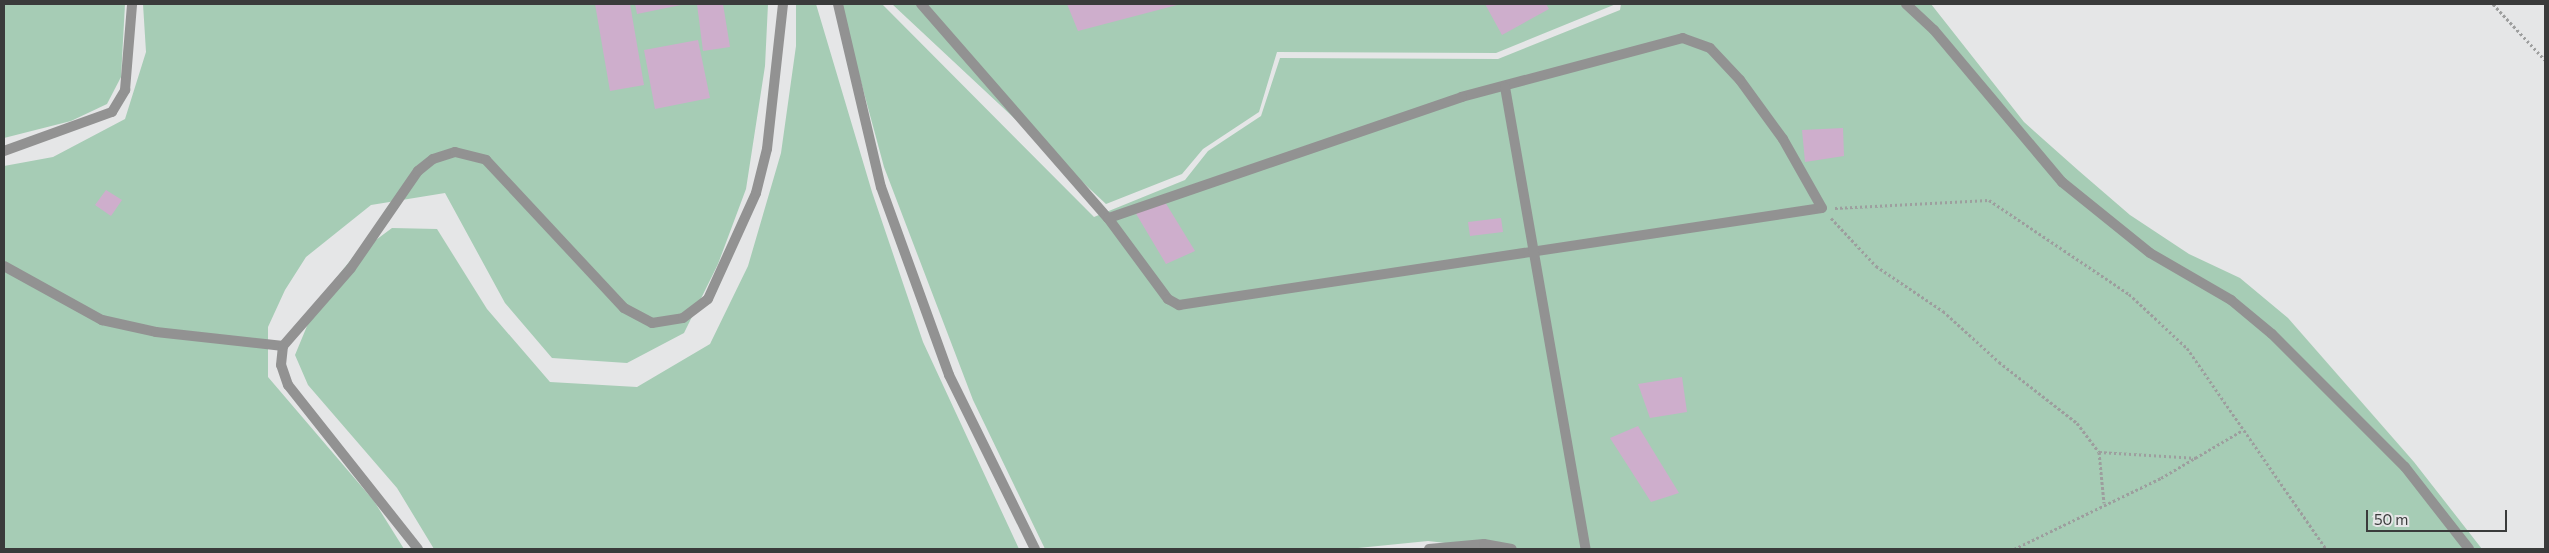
<!DOCTYPE html>
<style>
body{margin:0}
#map{position:relative;width:2549px;height:553px;overflow:hidden;background:#e5e6e7;font-family:Commissioner,sans-serif}
div>[style]{position:absolute}
.green>*{inset:0;background:#a6ccb5}
.building>*{inset:0;background:#ceaecc}
.path>*{height:3px;margin-top:-1.5px;transform-origin:0;background:repeating-linear-gradient(90deg,#9d9e9e 0 2.5px,transparent 0 5px)}
.minor>*{height:10px;margin:-5px;padding:0 5px;transform-origin:5px;border-radius:5px;background:#929292}
span{translate:-50% -50%;white-space:nowrap;text-align:center;line-height:1.15;-webkit-text-stroke:4px #e5e6e7;paint-order:stroke}
.frame{position:absolute;inset:0;border:5px solid #3a3b3b;pointer-events:none}
.scale{position:absolute;left:2366px;top:510px;width:141px;height:22px;box-sizing:border-box;border:2px solid #3a3b3b;border-top:0;padding-left:6px;font-size:15px;line-height:18px;white-space:nowrap;color:#3a3b3b;-webkit-text-stroke:4px #e5e6e7;paint-order:stroke}
</style>
<div id="map">
<div class="green">
<div style="clip-path:polygon(4px 4px,125px 4px,121px 77px,107px 104px,71px 121px,4px 138px)"></div>
<div style="clip-path:polygon(143px 4px,768px 4px,765px 66px,746px 189px,718px 264px,684px 333px,627px 363px,552px 358px,505px 303px,445px 193px,371px 205px,306px 257px,285px 290px,268px 327px,268px 377px,374px 501px,404px 549px,4px 549px,4px 166px,53px 157px,125px 119px,146px 52px)"></div>
<div style="clip-path:polygon(796px 4px,816px 4px,872px 192px,923px 342px,1019px 549px,434px 549px,397px 488px,308px 385px,295px 355px,317px 302px,353px 257px,392px 228px,437px 229px,487px 309px,550px 382px,637px 387px,710px 344px,748px 266px,781px 153px,796px 46px)"></div>
<div style="clip-path:polygon(840px 4px,882px 4px,1094px 217px,1185px 180px,1208px 151px,1261px 116px,1280px 58px,1498px 59px,1620px 10px,1621px 4px,1931px 4px,2024px 122px,2079px 171px,2130px 215px,2189px 254px,2240px 278px,2288px 318px,2414px 462px,2482px 549px,1498px 549px,1428px 541px,1348px 549px,1045px 549px,973px 400px,884px 167px)"></div>
<div style="clip-path:polygon(892px 4px,1616px 4px,1496px 53px,1277px 52px,1259px 112px,1203px 149px,1182px 174px,1106px 204px)"></div>
</div>
<div class="building">
<div style="clip-path:polygon(595px 4px,630px 4px,644px 85px,610px 91px)"></div>
<div style="clip-path:polygon(635px 4px,680px 4px,681px 5px,637px 14px)"></div>
<div style="clip-path:polygon(697px 4px,723px 4px,730px 47px,703px 51px)"></div>
<div style="clip-path:polygon(1067px 4px,1181px 4px,1078px 31px)"></div>
<div style="clip-path:polygon(1485px 4px,1546px 4px,1549px 9px,1502px 35px)"></div>
<div style="clip-path:polygon(698px 40px,710px 98px,655px 109px,644px 50px)"></div>
<div style="clip-path:polygon(1843px 128px,1844px 156px,1805px 162px,1802px 130px)"></div>
<div style="clip-path:polygon(106px 190px,122px 200px,111px 216px,95px 205px)"></div>
<div style="clip-path:polygon(1165px 202px,1195px 251px,1166px 264px,1135px 212px)"></div>
<div style="clip-path:polygon(1501px 218px,1503px 232px,1470px 236px,1468px 222px)"></div>
<div style="clip-path:polygon(1682px 377px,1687px 412px,1650px 418px,1638px 384px)"></div>
<div style="clip-path:polygon(1638px 426px,1679px 493px,1651px 502px,1610px 438px)"></div>
</div>
<div class="path">
<div style="left:2493px;top:4px;width:76px;rotate:47.1deg"></div>
<div style="left:1835px;top:208px;width:154px;rotate:-3deg"></div>
<div style="left:1989px;top:200px;width:169px;rotate:33.9deg"></div>
<div style="left:2129px;top:294px;width:79px;rotate:43deg"></div>
<div style="left:2187px;top:348px;width:244px;rotate:55.3deg"></div>
<div style="left:1831px;top:218px;width:66px;rotate:46.8deg"></div>
<div style="left:1876px;top:266px;width:81px;rotate:33.9deg"></div>
<div style="left:1943px;top:311px;width:76px;rotate:42.3deg"></div>
<div style="left:1999px;top:362px;width:99px;rotate:38deg"></div>
<div style="left:2077px;top:423px;width:36px;rotate:53deg"></div>
<div style="left:2099px;top:452px;width:51px;rotate:84.4deg"></div>
<div style="left:2099px;top:452px;width:99px;rotate:3.5deg"></div>
<div style="left:2014px;top:549px;width:163px;rotate:-25.8deg"></div>
<div style="left:2161px;top:478px;width:93px;rotate:-30.4deg"></div>
</div>
<div class="minor">
<div style="left:838px;top:4px;width:188px;rotate:76.8deg"></div>
<div style="left:881px;top:187px;width:200px;rotate:70.1deg"></div>
<div style="left:949px;top:375px;width:194px;rotate:63.7deg"></div>
<div style="left:921px;top:4px;width:284px;rotate:48.9deg"></div>
<div style="left:1108px;top:218px;width:101px;rotate:53.5deg"></div>
<div style="left:1168px;top:299px;width:13px;rotate:29deg"></div>
<div style="left:1179px;top:305px;width:650px;rotate:-8.58deg"></div>
<div style="left:1822px;top:208px;width:79px;rotate:-119.5deg"></div>
<div style="left:1783px;top:139px;width:73px;rotate:-126.1deg"></div>
<div style="left:1740px;top:80px;width:44px;rotate:-133.2deg"></div>
<div style="left:1710px;top:48px;width:29px;rotate:-160deg"></div>
<div style="left:1683px;top:38px;width:229px;rotate:165.1deg"></div>
<div style="left:1462px;top:97px;width:374px;rotate:161.1deg"></div>
<div style="left:1906px;top:4px;width:38px;rotate:43deg"></div>
<div style="left:1934px;top:30px;width:199px;rotate:49.9deg"></div>
<div style="left:2062px;top:182px;width:113px;rotate:38.9deg"></div>
<div style="left:2150px;top:253px;width:94px;rotate:30.1deg"></div>
<div style="left:2231px;top:300px;width:53px;rotate:39.7deg"></div>
<div style="left:2272px;top:334px;width:188px;rotate:45deg"></div>
<div style="left:2405px;top:467px;width:104px;rotate:52deg"></div>
<div style="left:1505px;top:87px;width:469px;rotate:80.1deg"></div>
<div style="left:4px;top:151px;width:115px;rotate:-19.9deg"></div>
<div style="left:112px;top:112px;width:26px;rotate:-59deg"></div>
<div style="left:125px;top:90px;width:86px;rotate:-85.3deg"></div>
<div style="left:4px;top:266px;width:112px;rotate:28.9deg"></div>
<div style="left:102px;top:320px;width:55px;rotate:12.5deg"></div>
<div style="left:156px;top:332px;width:128px;rotate:6.3deg"></div>
<div style="left:418px;top:549px;width:209px;rotate:-128.4deg"></div>
<div style="left:288px;top:385px;width:21px;rotate:-109deg"></div>
<div style="left:281px;top:365px;width:19px;rotate:-84deg"></div>
<div style="left:283px;top:346px;width:103px;rotate:-48.9deg"></div>
<div style="left:351px;top:268px;width:118px;rotate:-55.4deg"></div>
<div style="left:418px;top:171px;width:19px;rotate:-39deg"></div>
<div style="left:433px;top:159px;width:23px;rotate:-18deg"></div>
<div style="left:455px;top:152px;width:32px;rotate:14deg"></div>
<div style="left:486px;top:160px;width:202px;rotate:47deg"></div>
<div style="left:624px;top:308px;width:32px;rotate:28deg"></div>
<div style="left:652px;top:323px;width:31px;rotate:-9deg"></div>
<div style="left:683px;top:318px;width:31px;rotate:-37deg"></div>
<div style="left:708px;top:299px;width:116px;rotate:-65.6deg"></div>
<div style="left:756px;top:193px;width:45px;rotate:-76deg"></div>
<div style="left:767px;top:149px;width:146px;rotate:-83.7deg"></div>
<div style="left:1429px;top:549px;width:55px;rotate:-5.2deg"></div>
<div style="left:1484px;top:544px;width:28px;rotate:10deg"></div>
</div>
<div class="frame"></div>
<div class="scale">50 m</div>
</div>
